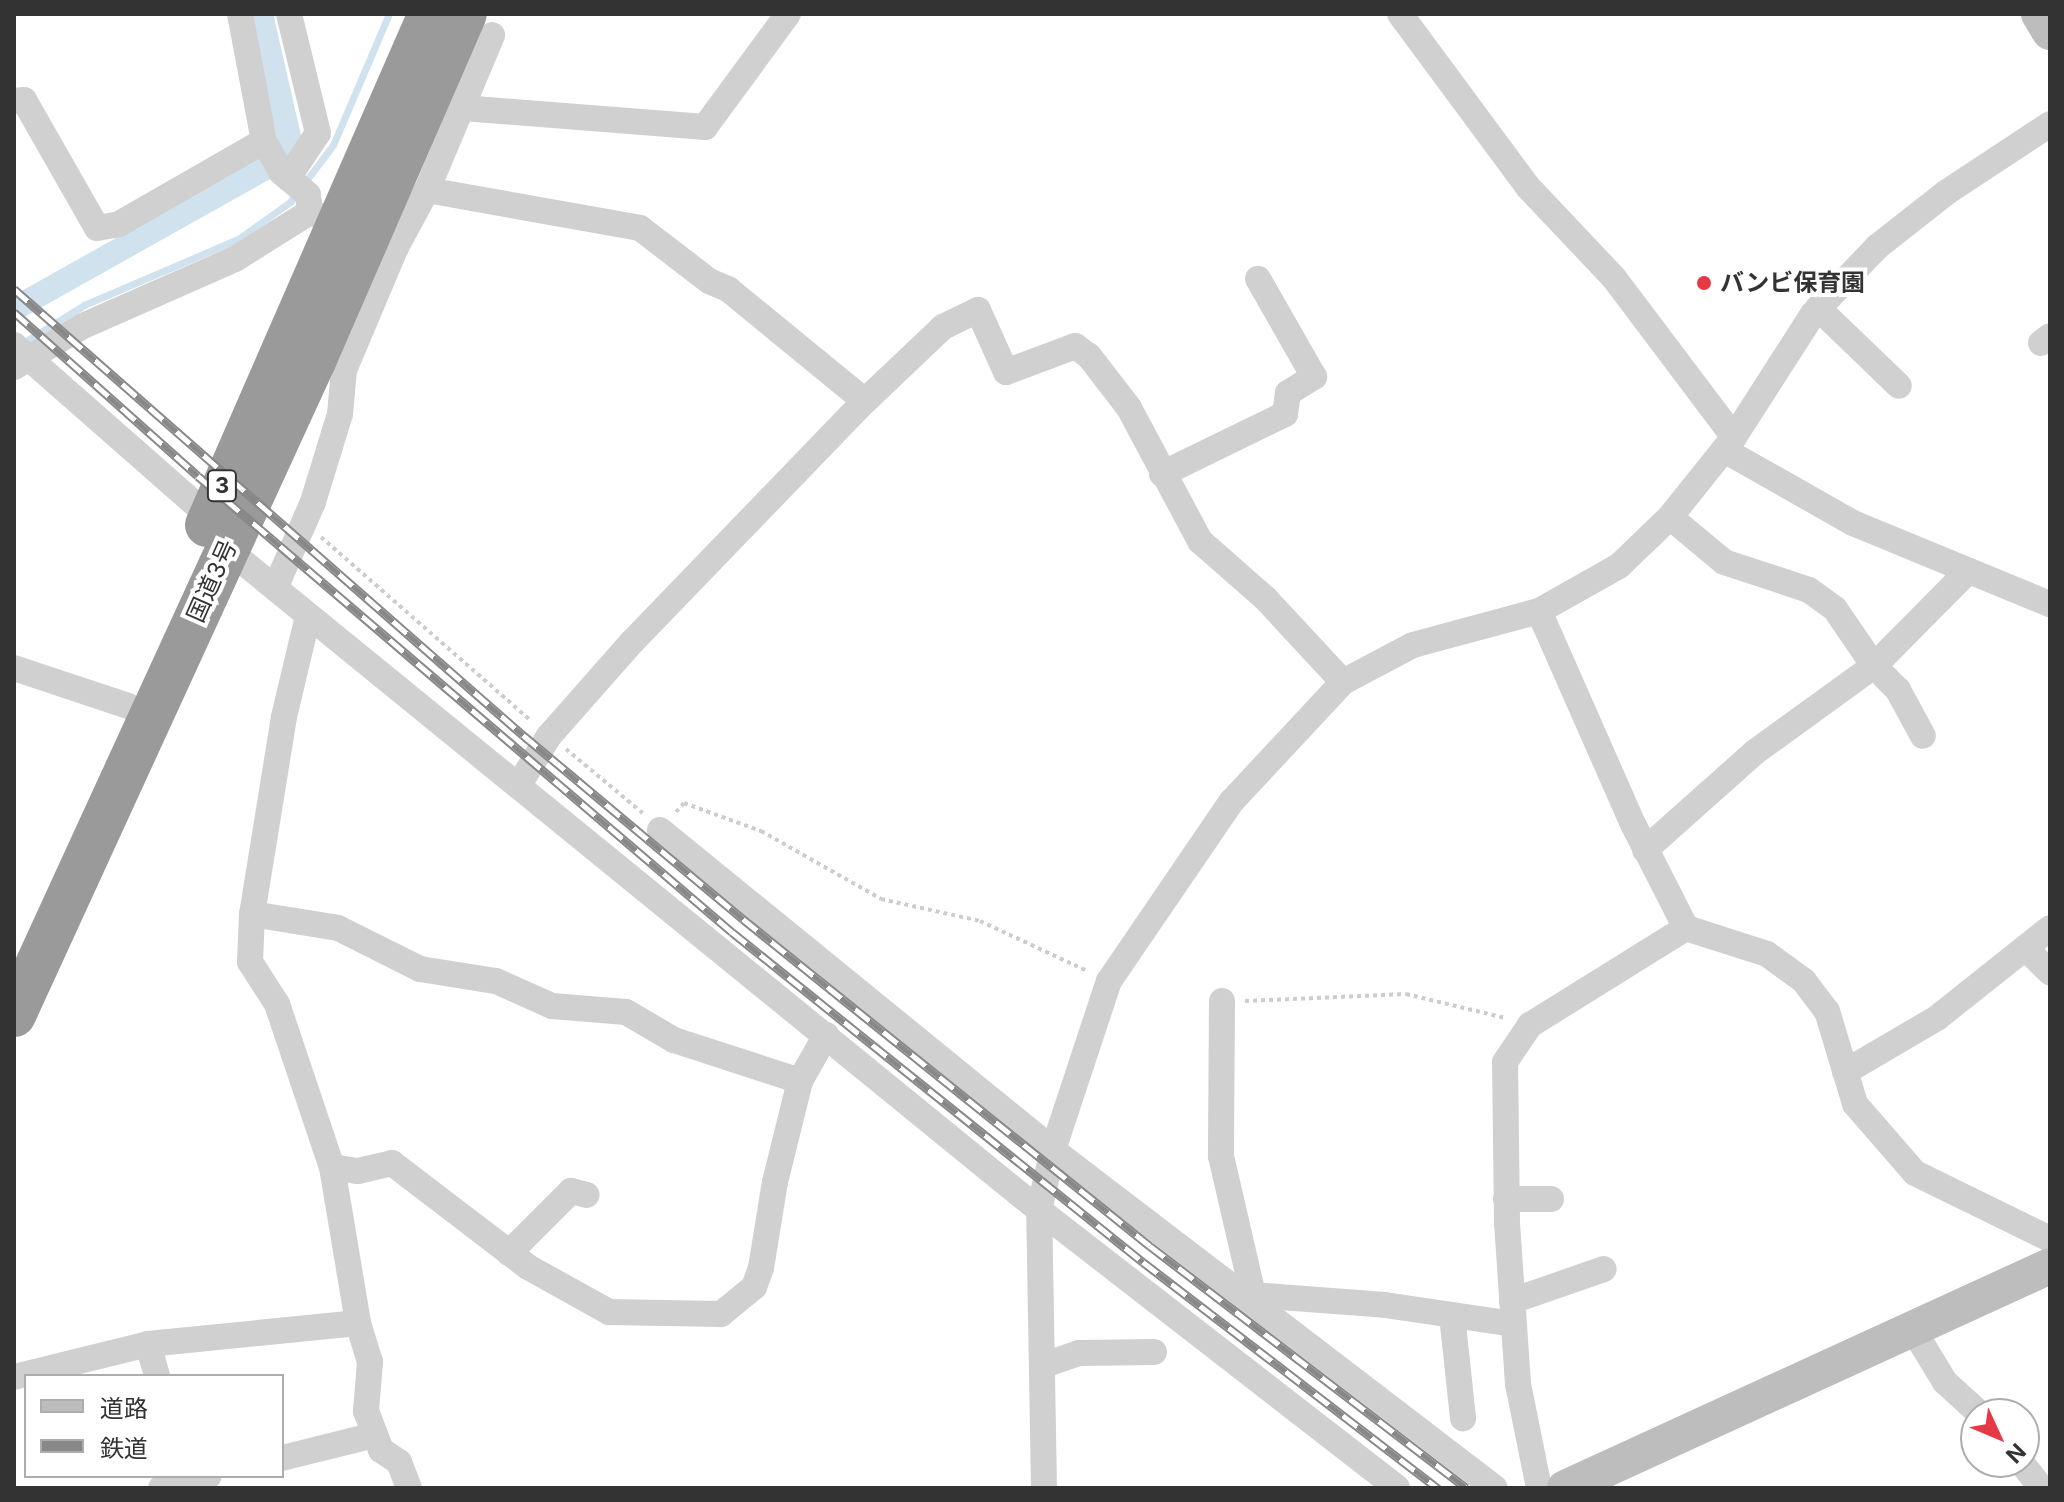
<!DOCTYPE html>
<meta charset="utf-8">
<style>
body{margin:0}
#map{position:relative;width:2064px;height:1502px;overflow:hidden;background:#fff;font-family:Inter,"Noto Sans JP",sans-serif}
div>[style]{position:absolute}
.stream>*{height:7px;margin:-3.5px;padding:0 3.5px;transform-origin:3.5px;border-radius:3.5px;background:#cfe2ee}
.canal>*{height:24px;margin:-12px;padding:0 12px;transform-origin:12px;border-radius:12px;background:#cfe2ee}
.path>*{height:4px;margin-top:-2px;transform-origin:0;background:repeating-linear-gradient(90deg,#cdcdcd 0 4px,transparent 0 8px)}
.street>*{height:26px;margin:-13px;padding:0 13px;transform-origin:13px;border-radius:13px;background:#d0d0d0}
.secondary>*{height:36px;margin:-18px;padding:0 18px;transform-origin:18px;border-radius:18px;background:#bdbdbd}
.highway>*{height:44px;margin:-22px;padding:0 22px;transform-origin:22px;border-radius:22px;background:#9a9a9a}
.rail>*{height:9px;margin-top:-4.5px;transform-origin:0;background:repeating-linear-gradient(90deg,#fff 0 18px,#888 0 36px);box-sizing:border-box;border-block:2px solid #888}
.dots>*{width:22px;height:22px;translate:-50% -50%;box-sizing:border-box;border:4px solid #fff;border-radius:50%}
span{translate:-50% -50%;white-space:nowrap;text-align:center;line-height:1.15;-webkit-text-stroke:8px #fff;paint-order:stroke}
.shield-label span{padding:2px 6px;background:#fff;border:2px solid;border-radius:6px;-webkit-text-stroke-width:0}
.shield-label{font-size:22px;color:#333;font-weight:700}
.poi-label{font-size:24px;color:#333;font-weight:700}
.left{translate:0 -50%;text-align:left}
.street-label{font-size:24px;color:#333}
.frame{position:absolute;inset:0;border:16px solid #333;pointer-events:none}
.legend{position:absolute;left:24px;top:1374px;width:260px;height:104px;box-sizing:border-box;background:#fff;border:2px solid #adadad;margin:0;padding:10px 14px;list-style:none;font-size:24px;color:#333}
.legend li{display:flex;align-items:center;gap:16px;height:40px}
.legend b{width:40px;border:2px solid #adadad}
.north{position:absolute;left:1960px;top:1398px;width:80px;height:80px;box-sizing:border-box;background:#fff;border:2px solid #adadad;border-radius:50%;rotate:134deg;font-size:22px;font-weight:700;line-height:32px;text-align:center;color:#333}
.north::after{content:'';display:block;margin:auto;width:28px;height:36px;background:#e63946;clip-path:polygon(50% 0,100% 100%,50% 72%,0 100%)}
</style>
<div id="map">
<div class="stream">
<div style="left:23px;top:343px;width:72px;rotate:-31.9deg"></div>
<div style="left:84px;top:305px;width:168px;rotate:-23.2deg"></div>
<div style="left:238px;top:239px;width:64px;rotate:-35.4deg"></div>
<div style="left:290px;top:202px;width:71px;rotate:-53deg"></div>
<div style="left:333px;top:145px;width:142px;rotate:-66.9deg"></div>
</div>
<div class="canal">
<div style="left:14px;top:309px;width:311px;rotate:-29.3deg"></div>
<div style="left:285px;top:157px;width:17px;rotate:-73deg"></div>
<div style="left:290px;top:141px;width:130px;rotate:-102.9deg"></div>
</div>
<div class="path">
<div style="left:321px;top:537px;width:279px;rotate:41.2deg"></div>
<div style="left:566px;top:749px;width:103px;rotate:39.9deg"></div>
<div style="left:676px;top:812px;width:12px;rotate:-48deg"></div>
<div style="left:684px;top:803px;width:82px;rotate:20deg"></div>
<div style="left:761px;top:831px;width:138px;rotate:29.5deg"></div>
<div style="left:881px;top:899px;width:101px;rotate:12.5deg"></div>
<div style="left:980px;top:921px;width:118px;rotate:25deg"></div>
<div style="left:1245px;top:1001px;width:161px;rotate:-2.5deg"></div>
<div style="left:1406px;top:994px;width:102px;rotate:13.6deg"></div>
</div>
<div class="street">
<div style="left:240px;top:14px;width:129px;rotate:79.3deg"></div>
<div style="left:1400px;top:14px;width:215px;rotate:53.5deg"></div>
<div style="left:1528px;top:187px;width:125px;rotate:46.6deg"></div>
<div style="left:1614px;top:278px;width:199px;rotate:53deg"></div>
<div style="left:14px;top:101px;width:10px;rotate:-6deg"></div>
<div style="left:24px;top:100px;width:147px;rotate:60.3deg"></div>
<div style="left:97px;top:228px;width:22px;rotate:-10deg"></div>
<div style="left:119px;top:224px;width:167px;rotate:-29.8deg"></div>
<div style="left:264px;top:141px;width:35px;rotate:61deg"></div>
<div style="left:281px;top:172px;width:35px;rotate:40deg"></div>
<div style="left:308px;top:195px;width:17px;rotate:83deg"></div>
<div style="left:463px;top:108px;width:243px;rotate:4.5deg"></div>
<div style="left:705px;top:127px;width:140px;rotate:-53.7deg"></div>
<div style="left:288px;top:178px;width:54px;rotate:-56.3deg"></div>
<div style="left:318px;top:133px;width:122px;rotate:-103.7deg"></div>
<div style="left:427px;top:190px;width:216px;rotate:10.1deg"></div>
<div style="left:640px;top:228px;width:87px;rotate:37.5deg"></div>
<div style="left:709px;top:281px;width:21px;rotate:23deg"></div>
<div style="left:728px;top:289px;width:177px;rotate:39.3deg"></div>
<div style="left:396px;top:247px;width:65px;rotate:-61.5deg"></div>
<div style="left:427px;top:190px;width:168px;rotate:-67.2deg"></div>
<div style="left:1818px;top:308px;width:112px;rotate:43.9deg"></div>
<div style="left:2041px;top:343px;width:11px;rotate:-38deg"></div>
<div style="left:14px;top:345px;width:261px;rotate:41.3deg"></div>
<div style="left:14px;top:367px;width:80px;rotate:-30.7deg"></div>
<div style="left:83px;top:326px;width:166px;rotate:-23.8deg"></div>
<div style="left:235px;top:259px;width:89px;rotate:-32.1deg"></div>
<div style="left:310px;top:212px;width:93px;rotate:22.1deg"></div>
<div style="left:396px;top:247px;width:134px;rotate:112.9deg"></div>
<div style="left:344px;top:370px;width:44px;rotate:95.2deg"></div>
<div style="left:340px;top:414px;width:92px;rotate:107.1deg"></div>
<div style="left:313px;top:502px;width:94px;rotate:113.8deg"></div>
<div style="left:1724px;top:450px;width:148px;rotate:29.5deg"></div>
<div style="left:1853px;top:523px;width:213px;rotate:22.4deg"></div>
<div style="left:1162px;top:474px;width:137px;rotate:-26deg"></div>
<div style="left:1285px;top:414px;width:21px;rotate:-82deg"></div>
<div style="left:1288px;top:393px;width:31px;rotate:-32deg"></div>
<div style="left:1314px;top:377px;width:113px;rotate:-119.7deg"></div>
<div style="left:1670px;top:517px;width:70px;rotate:39.8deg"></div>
<div style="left:1724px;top:562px;width:89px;rotate:18.2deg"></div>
<div style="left:1809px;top:590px;width:32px;rotate:36deg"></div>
<div style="left:1835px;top:609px;width:69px;rotate:55.6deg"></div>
<div style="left:1874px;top:666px;width:34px;rotate:45deg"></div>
<div style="left:1898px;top:690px;width:52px;rotate:61.5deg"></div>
<div style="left:227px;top:549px;width:1047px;rotate:39.15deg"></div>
<div style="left:1039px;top:1210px;width:453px;rotate:37.8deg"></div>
<div style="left:1539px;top:611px;width:233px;rotate:66.2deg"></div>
<div style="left:1633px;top:824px;width:117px;rotate:63deg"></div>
<div style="left:1686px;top:928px;width:85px;rotate:17.8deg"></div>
<div style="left:1767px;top:954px;width:46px;rotate:36.1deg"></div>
<div style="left:1804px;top:981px;width:38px;rotate:53deg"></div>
<div style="left:1827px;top:1011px;width:97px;rotate:73.2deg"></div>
<div style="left:1855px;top:1104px;width:91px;rotate:49deg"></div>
<div style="left:1915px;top:1173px;width:150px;rotate:26.1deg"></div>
<div style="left:308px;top:616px;width:104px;rotate:103.4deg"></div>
<div style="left:284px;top:717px;width:200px;rotate:99.2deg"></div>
<div style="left:252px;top:914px;width:87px;rotate:9.2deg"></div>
<div style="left:338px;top:928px;width:92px;rotate:26.6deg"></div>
<div style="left:420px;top:969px;width:77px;rotate:9deg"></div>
<div style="left:496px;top:981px;width:61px;rotate:24.1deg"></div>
<div style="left:552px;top:1006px;width:74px;rotate:4.6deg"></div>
<div style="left:626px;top:1012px;width:56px;rotate:30.3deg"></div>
<div style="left:674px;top:1040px;width:133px;rotate:18deg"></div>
<div style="left:800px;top:1081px;width:53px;rotate:-60.5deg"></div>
<div style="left:14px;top:668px;width:120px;rotate:18.4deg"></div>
<div style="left:520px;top:783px;width:55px;rotate:-58.3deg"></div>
<div style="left:549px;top:736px;width:125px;rotate:-48.6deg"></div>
<div style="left:632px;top:642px;width:335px;rotate:-46deg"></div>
<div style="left:865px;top:401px;width:108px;rotate:-43.5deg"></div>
<div style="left:943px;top:327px;width:39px;rotate:-26deg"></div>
<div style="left:978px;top:310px;width:68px;rotate:65.7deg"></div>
<div style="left:1006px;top:372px;width:74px;rotate:-20.6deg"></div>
<div style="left:1075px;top:346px;width:17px;rotate:36deg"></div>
<div style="left:1089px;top:356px;width:66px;rotate:52.4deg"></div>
<div style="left:1129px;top:408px;width:151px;rotate:61.9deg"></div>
<div style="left:1200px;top:541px;width:88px;rotate:41.3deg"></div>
<div style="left:1266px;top:599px;width:113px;rotate:47.1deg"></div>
<div style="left:660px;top:830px;width:507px;rotate:39.15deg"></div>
<div style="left:1053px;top:1150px;width:556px;rotate:37.41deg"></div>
<div style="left:1645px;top:850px;width:147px;rotate:-41.7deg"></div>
<div style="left:1755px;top:752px;width:147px;rotate:-35.9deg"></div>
<div style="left:1874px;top:666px;width:134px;rotate:-45.3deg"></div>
<div style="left:252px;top:914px;width:48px;rotate:92.4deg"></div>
<div style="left:250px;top:962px;width:50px;rotate:57.3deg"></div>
<div style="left:277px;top:1004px;width:172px;rotate:71.4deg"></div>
<div style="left:332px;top:1167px;width:158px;rotate:80.5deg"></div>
<div style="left:358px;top:1323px;width:41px;rotate:72.9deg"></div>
<div style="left:370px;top:1362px;width:49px;rotate:94.7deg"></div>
<div style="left:366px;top:1411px;width:42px;rotate:69deg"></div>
<div style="left:381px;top:1450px;width:22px;rotate:34deg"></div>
<div style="left:399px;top:1462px;width:28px;rotate:69deg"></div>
<div style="left:2025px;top:948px;width:35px;rotate:44deg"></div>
<div style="left:1222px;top:1001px;width:155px;rotate:90.4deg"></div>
<div style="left:1221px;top:1156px;width:143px;rotate:77deg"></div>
<div style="left:1253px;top:1295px;width:132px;rotate:4.3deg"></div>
<div style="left:1385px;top:1305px;width:130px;rotate:8.4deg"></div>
<div style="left:1845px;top:1072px;width:107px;rotate:-30.4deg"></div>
<div style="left:1937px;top:1018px;width:144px;rotate:-38.5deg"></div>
<div style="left:332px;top:1167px;width:26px;rotate:9deg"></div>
<div style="left:358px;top:1171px;width:35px;rotate:-13deg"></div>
<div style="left:392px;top:1163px;width:171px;rotate:37.4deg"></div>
<div style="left:528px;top:1267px;width:93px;rotate:29.1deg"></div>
<div style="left:609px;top:1312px;width:112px;rotate:1deg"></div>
<div style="left:721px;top:1314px;width:43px;rotate:-39.3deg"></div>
<div style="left:754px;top:1287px;width:20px;rotate:-70deg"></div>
<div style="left:761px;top:1268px;width:87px;rotate:-80.8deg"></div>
<div style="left:775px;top:1182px;width:104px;rotate:-76.1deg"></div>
<div style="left:1506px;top:1199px;width:45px"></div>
<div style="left:509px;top:1253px;width:88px;rotate:-45deg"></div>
<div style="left:571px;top:1191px;width:16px;rotate:14deg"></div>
<div style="left:1512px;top:1301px;width:97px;rotate:-19.2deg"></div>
<div style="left:1452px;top:1315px;width:104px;rotate:83.9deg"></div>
<div style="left:1914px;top:1331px;width:60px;rotate:58.7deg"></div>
<div style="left:1945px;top:1382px;width:47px;rotate:42.4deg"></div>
<div style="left:148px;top:1344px;width:33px;rotate:74deg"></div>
<div style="left:1044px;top:1365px;width:37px;rotate:-19deg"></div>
<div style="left:1079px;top:1353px;width:75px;rotate:-0.8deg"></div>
<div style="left:14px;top:1377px;width:138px;rotate:-13.8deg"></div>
<div style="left:148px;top:1344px;width:211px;rotate:-5.7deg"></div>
<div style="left:282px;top:1458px;width:96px;rotate:-13.9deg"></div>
<div style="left:2021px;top:1462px;width:33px;rotate:52deg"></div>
<div style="left:161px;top:1488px;width:49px;rotate:-14deg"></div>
<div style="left:1044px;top:1488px;width:278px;rotate:-91deg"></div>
<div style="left:1039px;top:1210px;width:62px;rotate:-76.9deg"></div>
<div style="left:1053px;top:1150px;width:178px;rotate:-71.7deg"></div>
<div style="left:1109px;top:981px;width:218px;rotate:-55.7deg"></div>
<div style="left:1232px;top:801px;width:163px;rotate:-47deg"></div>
<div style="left:1343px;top:682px;width:79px;rotate:-27.9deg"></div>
<div style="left:1413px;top:645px;width:131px;rotate:-15.1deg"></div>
<div style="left:1539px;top:611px;width:92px;rotate:-29.4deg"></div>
<div style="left:1619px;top:566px;width:71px;rotate:-43.9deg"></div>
<div style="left:1670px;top:517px;width:102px;rotate:-51.3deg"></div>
<div style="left:1734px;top:437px;width:146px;rotate:-57.3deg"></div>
<div style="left:1813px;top:314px;width:93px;rotate:-46.3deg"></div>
<div style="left:1877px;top:247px;width:89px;rotate:-38.2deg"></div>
<div style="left:1947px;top:192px;width:123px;rotate:-33.4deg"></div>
<div style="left:1539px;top:1488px;width:106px;rotate:-101.4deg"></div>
<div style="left:1518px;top:1384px;width:162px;rotate:-93.9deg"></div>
<div style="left:1507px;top:1222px;width:160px;rotate:-90.7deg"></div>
<div style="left:1505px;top:1062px;width:45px;rotate:-56deg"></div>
<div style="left:1530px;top:1025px;width:184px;rotate:-31.9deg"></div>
</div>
<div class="secondary">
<div style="left:2039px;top:14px;width:21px;rotate:59deg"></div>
<div style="left:1565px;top:1488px;width:533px;rotate:-24.6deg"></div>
</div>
<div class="highway">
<div style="left:207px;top:525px;width:558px;rotate:-66.42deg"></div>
<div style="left:14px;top:1015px;width:720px;rotate:-65.36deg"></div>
<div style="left:314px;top:361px;width:378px;rotate:-66.5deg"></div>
</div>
<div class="rail">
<div style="left:14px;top:289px;width:677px;rotate:41.23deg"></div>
<div style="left:523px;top:735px;width:287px;rotate:39.9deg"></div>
<div style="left:743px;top:919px;width:522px;rotate:38.78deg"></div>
<div style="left:1150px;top:1246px;width:398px;rotate:37.4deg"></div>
<div style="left:14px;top:312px;width:246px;rotate:41.7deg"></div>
<div style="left:198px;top:476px;width:702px;rotate:40.5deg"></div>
<div style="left:732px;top:932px;width:527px;rotate:38.76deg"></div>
<div style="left:1143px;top:1262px;width:372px;rotate:37.5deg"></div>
</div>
<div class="dots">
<div style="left:1704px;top:283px;background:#e63946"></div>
</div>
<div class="shield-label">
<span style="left:222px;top:486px">3</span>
</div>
<div class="poi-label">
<span class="left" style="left:1720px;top:283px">バンビ保育園</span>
</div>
<div class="street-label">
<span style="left:212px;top:581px;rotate:-66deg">国道3号</span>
</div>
<div class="frame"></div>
<ul class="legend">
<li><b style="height:10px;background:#bdbdbd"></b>道路</li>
<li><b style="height:10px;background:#888"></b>鉄道</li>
</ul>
<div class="north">N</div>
</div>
